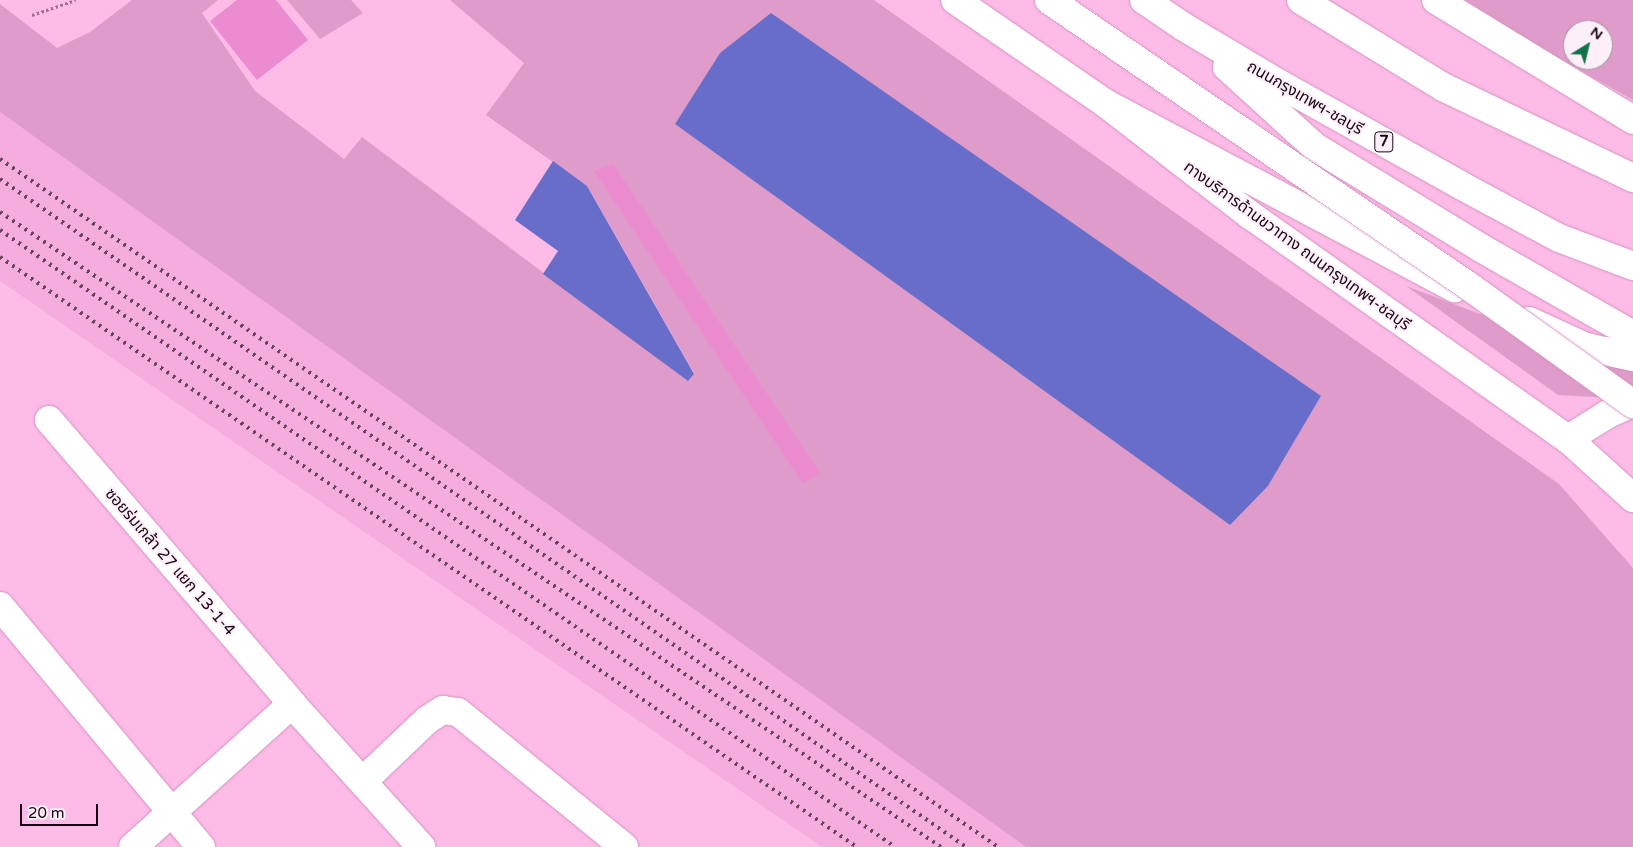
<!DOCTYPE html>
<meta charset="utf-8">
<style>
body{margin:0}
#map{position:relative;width:1633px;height:847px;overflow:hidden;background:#fdbbe8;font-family:"Varela Round","Noto Sans Thai",sans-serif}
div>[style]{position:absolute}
.built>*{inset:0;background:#f5adde}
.green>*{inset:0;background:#df9cca}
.water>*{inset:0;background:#686dca}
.building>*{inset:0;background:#ea8ccf}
.path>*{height:3px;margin-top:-1.5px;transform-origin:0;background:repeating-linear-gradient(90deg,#9e6f90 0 2.5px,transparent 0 5px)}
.roads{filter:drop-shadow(0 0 1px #d393bf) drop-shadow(0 0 1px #d393bf)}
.minor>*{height:28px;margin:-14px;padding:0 14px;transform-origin:14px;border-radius:14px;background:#fff}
.major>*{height:28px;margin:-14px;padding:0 14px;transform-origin:14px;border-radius:14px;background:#fff}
.highway>*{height:28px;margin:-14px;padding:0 14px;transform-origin:14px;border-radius:14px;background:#fff}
.rail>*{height:4px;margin-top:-2px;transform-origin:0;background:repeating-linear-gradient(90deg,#67435c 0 2.5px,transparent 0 7.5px)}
.bridges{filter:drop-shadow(0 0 1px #d393bf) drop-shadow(0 0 1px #d393bf)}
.highway-bridge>*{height:28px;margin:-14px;padding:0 14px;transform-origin:14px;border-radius:14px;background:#fff}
span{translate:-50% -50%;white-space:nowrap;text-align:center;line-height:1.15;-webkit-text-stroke:4px #fdeff8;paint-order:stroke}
.shield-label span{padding:1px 4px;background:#fdeff8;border:1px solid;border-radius:4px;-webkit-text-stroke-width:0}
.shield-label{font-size:15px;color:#1a0514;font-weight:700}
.street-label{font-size:16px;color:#1a0514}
.north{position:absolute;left:1563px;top:20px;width:50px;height:50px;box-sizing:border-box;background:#fdeff8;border:1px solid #a2919d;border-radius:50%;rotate:36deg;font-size:14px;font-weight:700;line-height:20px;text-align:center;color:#1a0514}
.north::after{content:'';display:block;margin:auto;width:18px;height:22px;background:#12734a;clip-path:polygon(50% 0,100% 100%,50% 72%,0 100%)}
.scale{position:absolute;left:20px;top:804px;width:78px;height:22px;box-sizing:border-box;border:2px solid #1a0514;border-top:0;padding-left:6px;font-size:15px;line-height:18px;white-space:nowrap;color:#1a0514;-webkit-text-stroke:4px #fdeff8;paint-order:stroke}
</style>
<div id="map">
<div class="built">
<div style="clip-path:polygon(0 112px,1026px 847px,822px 847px,0 281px)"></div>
</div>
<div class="green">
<div style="clip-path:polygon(evenodd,132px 0,218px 0,202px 13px,255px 91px,344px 159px,362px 137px,688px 381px,694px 373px,587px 186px,486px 115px,524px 63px,450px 0,874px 0,1559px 484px,1633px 568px,1633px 847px,1026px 847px,0 112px,0 4px,57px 48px,90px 32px,132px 0,720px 53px,1321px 396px,1268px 486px,1229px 524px,675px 124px,720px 53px)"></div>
<div style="clip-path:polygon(287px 0,351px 0,363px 13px,320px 39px)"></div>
<div style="clip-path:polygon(evenodd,1465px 0,1633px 0,1633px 100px,1548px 52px,1465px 0,1573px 30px,1603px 30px,1603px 60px,1573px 60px,1573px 30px)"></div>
<div style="clip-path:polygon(1406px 286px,1633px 372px,1633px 399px,1558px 395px)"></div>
</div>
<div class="water">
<div style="clip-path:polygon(771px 13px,1321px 396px,1268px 486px,1230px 525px,675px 124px,720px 53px)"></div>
<div style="clip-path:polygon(553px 161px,587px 186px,694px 374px,688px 381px,543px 274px,558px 251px,515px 220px)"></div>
</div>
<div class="building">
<div style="clip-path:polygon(237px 0,276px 0,308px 40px,257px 80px,210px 21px)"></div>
<div style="clip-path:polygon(613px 164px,820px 473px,803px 484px,594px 171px)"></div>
</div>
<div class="path">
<div style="left:32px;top:15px;width:46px;rotate:-18.8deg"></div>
</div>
<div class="roads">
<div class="minor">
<div style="left:49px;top:420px;width:374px;rotate:49.4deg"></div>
<div style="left:292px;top:704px;width:193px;rotate:47.9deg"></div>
<div style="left:0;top:606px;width:314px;rotate:50.2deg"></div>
<div style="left:363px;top:781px;width:88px;rotate:-43.6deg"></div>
<div style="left:427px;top:720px;width:19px;rotate:-32deg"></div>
<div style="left:443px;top:710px;width:15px;rotate:8deg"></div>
<div style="left:458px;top:712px;width:214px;rotate:39.1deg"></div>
<div style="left:133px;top:847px;width:214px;rotate:-42deg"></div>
</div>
<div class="major">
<div style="left:955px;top:0;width:182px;rotate:34.5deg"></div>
<div style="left:1105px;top:103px;width:183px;rotate:37.7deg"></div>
<div style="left:1250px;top:215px;width:389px;rotate:35.2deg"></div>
<div style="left:1568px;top:439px;width:88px;rotate:42.2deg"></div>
</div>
<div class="highway">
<div style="left:1144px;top:0;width:48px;rotate:34deg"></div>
<div style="left:1184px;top:27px;width:109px;rotate:30.8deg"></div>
<div style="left:1278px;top:83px;width:211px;rotate:29.2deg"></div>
<div style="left:1462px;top:186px;width:110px;rotate:28.2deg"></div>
<div style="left:1559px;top:238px;width:79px;rotate:20.7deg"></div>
<div style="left:1301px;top:0;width:167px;rotate:31.5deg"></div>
<div style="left:1443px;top:87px;width:211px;rotate:25.6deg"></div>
<div style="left:1436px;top:0;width:231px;rotate:31.3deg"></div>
<div style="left:1227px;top:67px;width:119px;rotate:42.3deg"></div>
<div style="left:1315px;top:147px;width:194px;rotate:31.3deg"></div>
<div style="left:1481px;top:248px;width:175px;rotate:29.8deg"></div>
<div style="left:1105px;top:103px;width:396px;rotate:27.9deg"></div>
<div style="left:1529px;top:321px;width:63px;rotate:24.5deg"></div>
<div style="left:1586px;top:347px;width:48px;rotate:12deg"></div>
<div style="left:1568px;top:439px;width:47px;rotate:-32deg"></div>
<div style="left:1608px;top:414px;width:27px;rotate:-24deg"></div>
</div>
</div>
<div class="rail">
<div style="left:0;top:159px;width:1212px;rotate:34.58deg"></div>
<div style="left:0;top:179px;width:1174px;rotate:34.66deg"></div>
<div style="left:0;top:212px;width:1135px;rotate:34.01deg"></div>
<div style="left:0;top:230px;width:1087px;rotate:34.58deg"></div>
<div style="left:0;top:257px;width:1040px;rotate:34.55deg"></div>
</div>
<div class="bridges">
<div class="highway-bridge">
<div style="left:1049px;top:0;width:510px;rotate:34.28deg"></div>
<div style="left:1470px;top:287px;width:201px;rotate:35.7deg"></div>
</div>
</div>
<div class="shield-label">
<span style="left:1384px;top:142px">7</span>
</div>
<div class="street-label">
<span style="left:1305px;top:98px;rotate:30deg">ถนนกรุงเทพฯ-ชลบุรี</span>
<span style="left:1297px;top:246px;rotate:36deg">ทางบริการด้านขวาทาง ถนนกรุงเทพฯ-ชลบุรี</span>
<span style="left:170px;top:562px;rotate:49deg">ซอยร่มเกล้า 27 แยก 13-1-4</span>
</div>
<div class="north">N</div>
<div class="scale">20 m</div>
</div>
